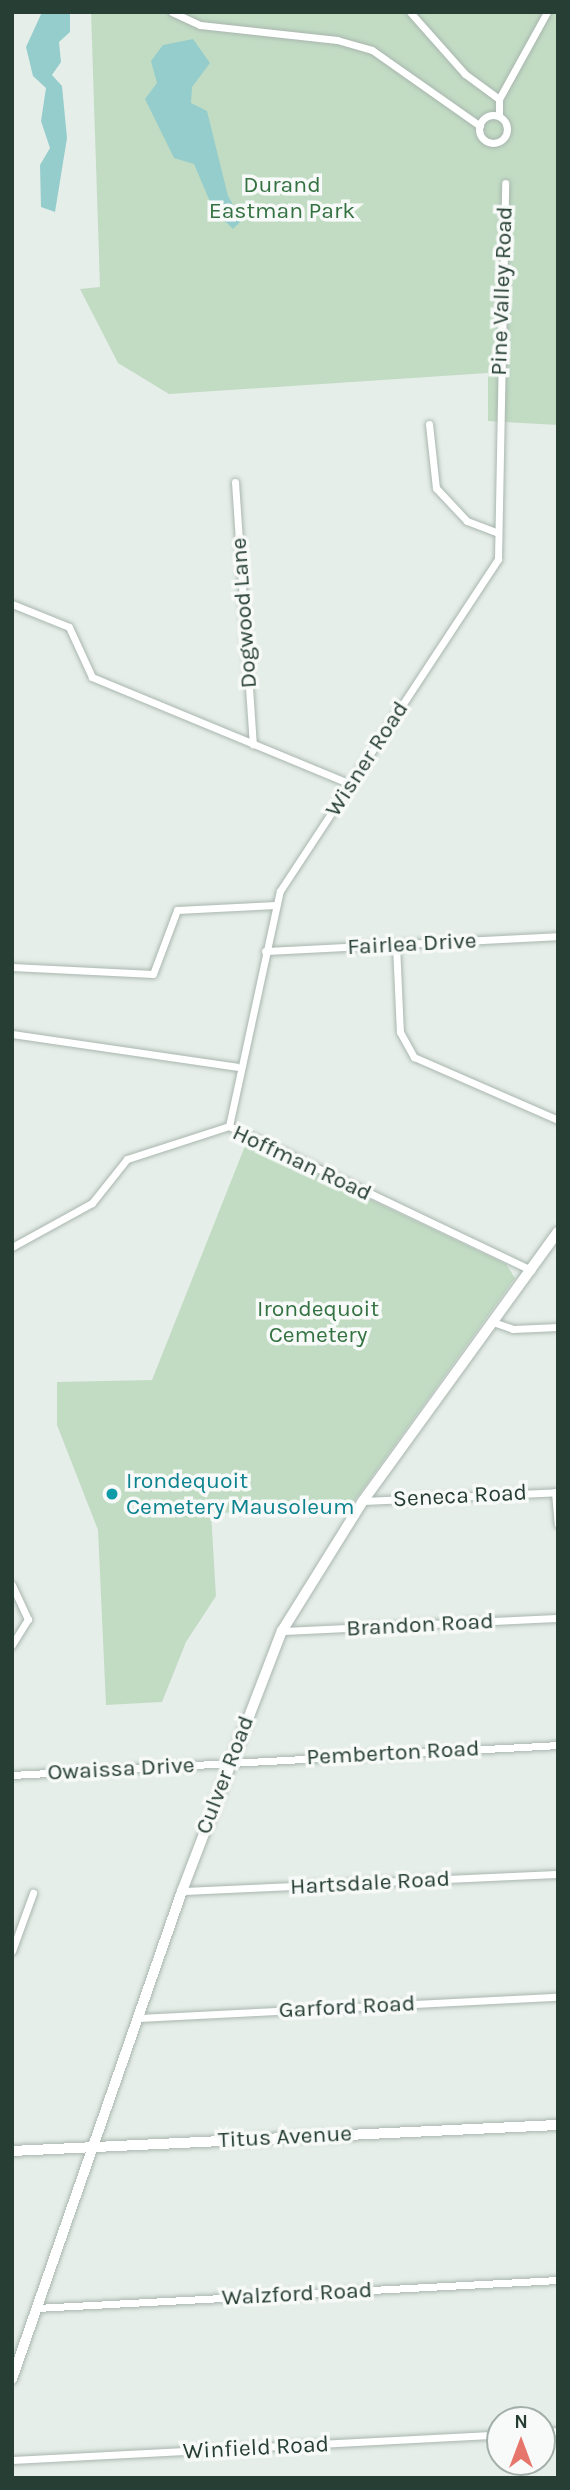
<!DOCTYPE html>
<style>
body{margin:0}
#map{position:relative;width:570px;height:2490px;overflow:hidden;background:#e6eee9;font-family:Karla,sans-serif}
div>[style]{position:absolute}
.green>*{inset:0;background:#c2dcc4}
.water>*{inset:0;background:#94cdcc}
.roads{filter:drop-shadow(0 0 2px #a9b6af) drop-shadow(0 0 2px #a9b6af)}
.street>*{height:7px;margin:-3.5px;padding:0 3.5px;transform-origin:3.5px;border-radius:3.5px;background:#fff}
.street>.ring{margin:-3.5px;padding:0;box-sizing:content-box;background:none;border:7px solid #fff;border-radius:50%}
.secondary>*{height:10px;margin:-5px;padding:0 5px;transform-origin:5px;border-radius:5px;background:#fff}
.dots>*{width:19px;height:19px;translate:-50% -50%;box-sizing:border-box;border:4px solid #f7faf8;border-radius:50%}
span{translate:-50% -50%;white-space:nowrap;text-align:center;line-height:1.15;-webkit-text-stroke:7px #f7faf8;paint-order:stroke}
.park-label{font-size:23px;color:#347242}
.street-label{font-size:23px;color:#263e34}
.culture-label{font-size:23px;color:#0d838f}
.left{translate:0 -50%;text-align:left}
.frame{position:absolute;inset:0;border:14px solid #263e34;pointer-events:none}
.north{position:absolute;left:486px;top:2406px;width:70px;height:70px;box-sizing:border-box;background:#f7faf8;border:2px solid #a3afaa;border-radius:50%;rotate:0deg;font-size:19px;font-weight:700;line-height:28px;text-align:center;color:#263e34}
.north::after{content:'';display:block;margin:auto;width:24px;height:32px;background:#e6766c;clip-path:polygon(50% 0,100% 100%,50% 72%,0 100%)}
</style>
<div id="map">
<div class="green">
<div style="clip-path:polygon(91px 12px,558px 12px,558px 425px,488px 421px,488px 373px,169px 394px,118px 363px,80px 289px,100px 287px)"></div>
<div style="clip-path:polygon(247px 1141px,506px 1264px,515px 1278px,348px 1510px,211px 1513px,216px 1596px,186px 1642px,162px 1702px,106px 1705px,98px 1530px,57px 1425px,57px 1382px,152px 1380px)"></div>
</div>
<div class="water">
<div style="clip-path:polygon(42px 12px,70px 12px,70px 32px,59px 42px,61px 62px,52px 75px,62px 86px,67px 138px,55px 212px,41px 207px,40px 165px,50px 148px,41px 121px,46px 88px,33px 76px,26px 47px)"></div>
<div style="clip-path:polygon(193px 39px,210px 63px,192px 87px,191px 103px,207px 111px,228px 196px,242px 220px,233px 229px,214px 211px,194px 164px,174px 158px,145px 99px,157px 83px,151px 61px,163px 45px)"></div>
</div>
<div class="roads">
<div class="street">
<div style="left:172px;top:12px;width:31px;rotate:25deg"></div>
<div style="left:200px;top:25px;width:138px;rotate:6.2deg"></div>
<div style="left:337px;top:40px;width:36px;rotate:16deg"></div>
<div style="left:372px;top:50px;width:132px;rotate:35.1deg"></div>
<div style="left:410px;top:12px;width:83px;rotate:48.4deg"></div>
<div style="left:465px;top:74px;width:42px;rotate:36.3deg"></div>
<div class="ring" style="left:479px;top:115px;width:21px;height:21px"></div>
<div style="left:499px;top:116px;width:17px;rotate:-90deg"></div>
<div style="left:499px;top:99px;width:99px;rotate:-61.1deg"></div>
<div style="left:429px;top:424px;width:64px;rotate:83.8deg"></div>
<div style="left:436px;top:488px;width:45px;rotate:46.8deg"></div>
<div style="left:467px;top:521px;width:33px;rotate:21deg"></div>
<div style="left:235px;top:482px;width:263px;rotate:86.1deg"></div>
<div style="left:12px;top:604px;width:61px;rotate:22deg"></div>
<div style="left:69px;top:627px;width:55px;rotate:65.3deg"></div>
<div style="left:92px;top:677px;width:279px;rotate:22.5deg"></div>
<div style="left:396px;top:945px;width:87px;rotate:87.4deg"></div>
<div style="left:400px;top:1032px;width:29px;rotate:61deg"></div>
<div style="left:414px;top:1057px;width:157px;rotate:23.6deg"></div>
<div style="left:265px;top:951px;width:293px;rotate:-2.9deg"></div>
<div style="left:12px;top:967px;width:141px;rotate:2.8deg"></div>
<div style="left:153px;top:974px;width:68px;rotate:-69.4deg"></div>
<div style="left:177px;top:910px;width:99px;rotate:-2.9deg"></div>
<div style="left:12px;top:1034px;width:227px;rotate:8.3deg"></div>
<div style="left:229px;top:1126px;width:240px;rotate:-77.8deg"></div>
<div style="left:280px;top:891px;width:397px;rotate:-56.7deg"></div>
<div style="left:498px;top:559px;width:376px;rotate:-88.9deg"></div>
<div style="left:12px;top:1247px;width:91px;rotate:-28.8deg"></div>
<div style="left:92px;top:1203px;width:56px;rotate:-51.5deg"></div>
<div style="left:127px;top:1159px;width:107px;rotate:-17.9deg"></div>
<div style="left:229px;top:1126px;width:335px;rotate:25.5deg"></div>
<div style="left:493px;top:1322px;width:21px;rotate:19deg"></div>
<div style="left:513px;top:1329px;width:45px;rotate:-2.5deg"></div>
<div style="left:555px;top:1492px;width:32px;rotate:85deg"></div>
<div style="left:363px;top:1501px;width:195px;rotate:-2.6deg"></div>
<div style="left:12px;top:1585px;width:38px;rotate:65deg"></div>
<div style="left:28px;top:1619px;width:31px;rotate:122deg"></div>
<div style="left:282px;top:1631px;width:276px;rotate:-2.7deg"></div>
<div style="left:12px;top:1775px;width:547px;rotate:-3.14deg"></div>
<div style="left:182px;top:1891px;width:376px;rotate:-2.6deg"></div>
<div style="left:12px;top:1951px;width:62px;rotate:-70.1deg"></div>
<div style="left:137px;top:2018px;width:422px;rotate:-2.9deg"></div>
<div style="left:36px;top:2308px;width:523px;rotate:-3.07deg"></div>
<div style="left:542px;top:2432px;width:16px;rotate:-4deg"></div>
<div style="left:12px;top:2460px;width:489px;rotate:-3deg"></div>
</div>
<div class="secondary">
<div style="left:12px;top:2151px;width:547px;rotate:-2.73deg"></div>
<div style="left:12px;top:2379px;width:517px;rotate:-70.79deg"></div>
<div style="left:182px;top:1891px;width:279px;rotate:-69deg"></div>
<div style="left:282px;top:1631px;width:153px;rotate:-58.1deg"></div>
<div style="left:363px;top:1501px;width:332px;rotate:-54.1deg"></div>
</div>
</div>
<div class="dots">
<div style="left:112px;top:1494px;background:#0f9aa8"></div>
</div>
<div class="park-label">
<span style="left:282px;top:198px">Durand<br>Eastman Park</span>
<span style="left:318px;top:1322px">Irondequoit<br>Cemetery</span>
</div>
<div class="street-label">
<span style="left:502px;top:291px;rotate:-88deg">Pine Valley Road</span>
<span style="left:244px;top:613px;rotate:-94deg">Dogwood Lane</span>
<span style="left:367px;top:759px;rotate:-57deg">Wisner Road</span>
<span style="left:412px;top:944px;rotate:-3deg">Fairlea Drive</span>
<span style="left:302px;top:1163px;rotate:25deg">Hoffman Road</span>
<span style="left:460px;top:1496px;rotate:-3deg">Seneca Road</span>
<span style="left:420px;top:1625px;rotate:-3deg">Brandon Road</span>
<span style="left:393px;top:1753px;rotate:-3deg">Pemberton Road</span>
<span style="left:121px;top:1769px;rotate:-3deg">Owaissa Drive</span>
<span style="left:225px;top:1775px;rotate:-69deg">Culver Road</span>
<span style="left:370px;top:1883px;rotate:-3deg">Hartsdale Road</span>
<span style="left:347px;top:2007px;rotate:-3deg">Garford Road</span>
<span style="left:285px;top:2137px;rotate:-3deg">Titus Avenue</span>
<span style="left:297px;top:2294px;rotate:-3deg">Walzford Road</span>
<span style="left:256px;top:2448px;rotate:-3deg">Winfield Road</span>
</div>
<div class="culture-label">
<span class="left" style="left:126px;top:1494px">Irondequoit<br>Cemetery Mausoleum</span>
</div>
<div class="frame"></div>
<div class="north">N</div>
</div>
